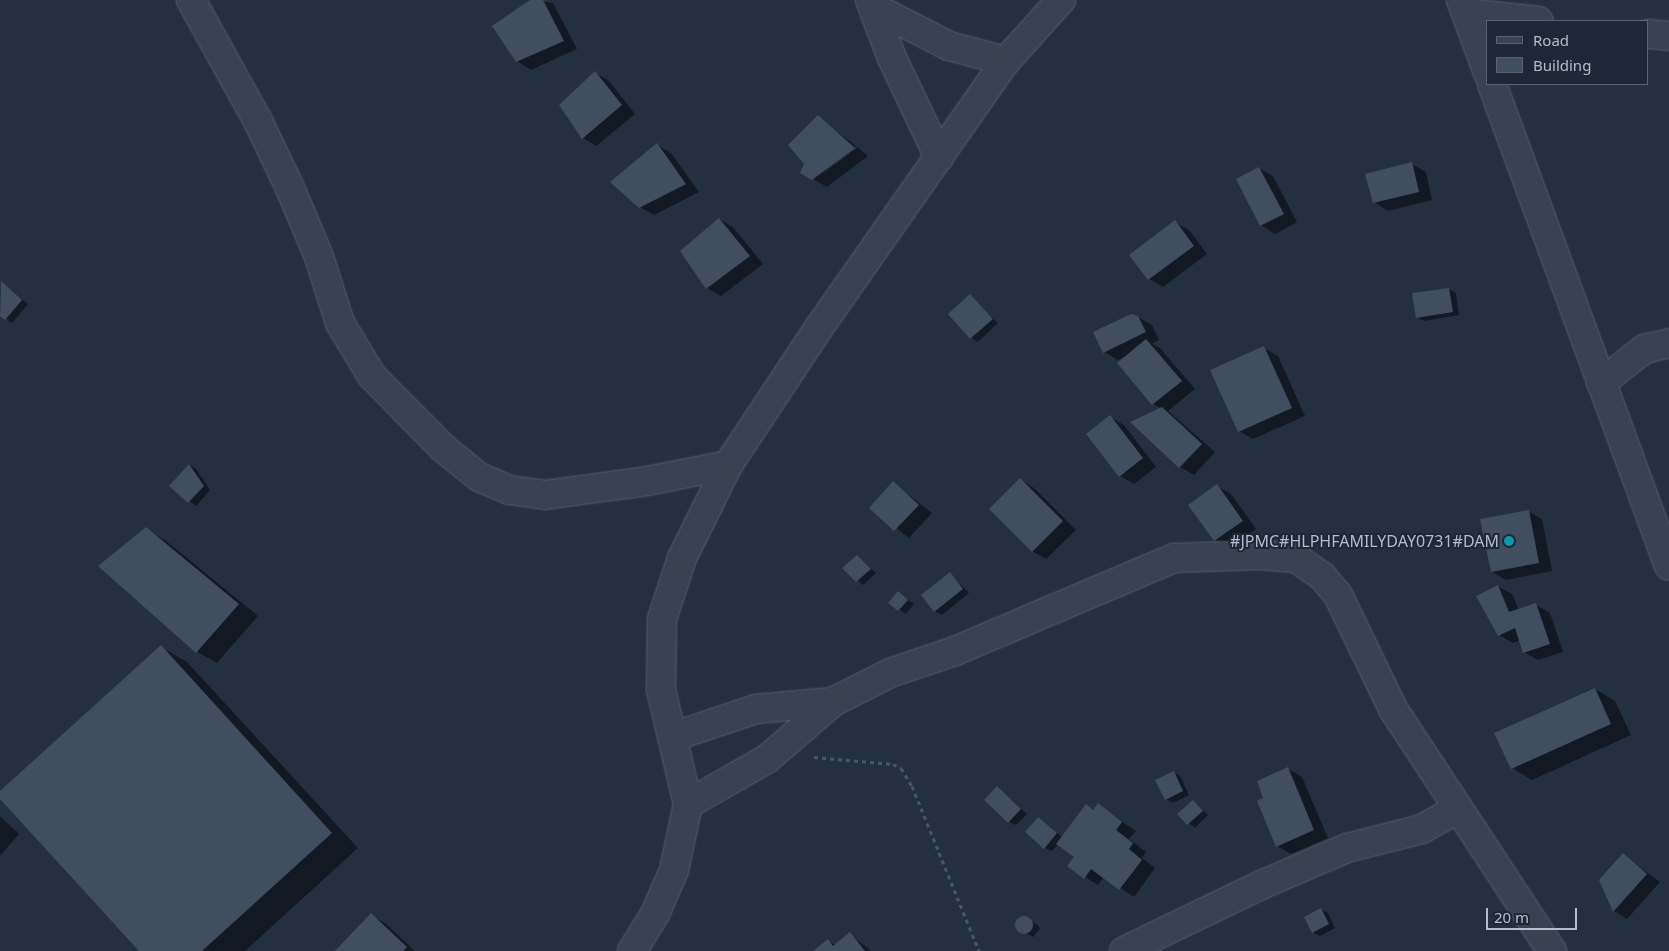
<!DOCTYPE html>
<style>
body{margin:0}
#map{position:relative;width:1669px;height:951px;overflow:hidden;background:#243040;font-family:"Noto Sans",sans-serif}
div>[style]{position:absolute}
.shadow>*{inset:0;background:#0007}
.building>*{inset:0;background:#404e60}
.round{border-radius:50%}
.path>*{height:3px;margin-top:-1.5px;transform-origin:0;background:repeating-linear-gradient(90deg,#445b5e 0 4px,transparent 0 8px)}
.roads{filter:drop-shadow(0 0 1px #56606e) drop-shadow(0 0 1px #56606e)}
.minor>*{height:28px;margin:-14px;padding:0 14px;transform-origin:14px;border-radius:14px;background:#394250}
.dots>*{width:14px;height:14px;translate:-50% -50%;box-sizing:border-box;border:2px solid #1d2735;border-radius:50%}
span{translate:-50% -50%;white-space:nowrap;text-align:center;line-height:1.15;-webkit-text-stroke:4px #1d2735;paint-order:stroke}
.poi-label{font-size:16px;color:#b5bdcb}
.right{translate:-100% -50%;text-align:right}
.legend{position:absolute;left:1486px;top:20px;width:162px;height:65px;box-sizing:border-box;background:#1d2735;border:1px solid #5a6371;margin:0;padding:6px 9px;list-style:none;font-size:15px;color:#b5bdcb}
.legend li{display:flex;align-items:center;gap:10px;height:25px}
.legend b{width:25px;border:1px solid #5a6371}
.scale{position:absolute;left:1486px;top:908px;width:91px;height:22px;box-sizing:border-box;border:2px solid #b5bdcb;border-top:0;padding-left:6px;font-size:15px;line-height:18px;white-space:nowrap;color:#b5bdcb;-webkit-text-stroke:4px #1d2735;paint-order:stroke}
</style>
<div id="map">
<div class="shadow">
<div style="clip-path:polygon(532px 0,553px 3px,577px 49px,531px 70px,517px 61px)"></div>
<div style="clip-path:polygon(595px 73px,609px 81px,635px 114px,596px 146px,583px 138px)"></div>
<div style="clip-path:polygon(818px 117px,856px 146px,817px 178px,858px 147px,868px 156px,827px 187px,813px 179px)"></div>
<div style="clip-path:polygon(657px 145px,671px 153px,699px 192px,654px 215px,640px 207px)"></div>
<div style="clip-path:polygon(1412px 164px,1426px 172px,1432px 200px,1388px 211px,1374px 202px)"></div>
<div style="clip-path:polygon(1259px 168px,1273px 176px,1297px 222px,1275px 234px,1261px 225px,1237px 180px)"></div>
<div style="clip-path:polygon(719px 219px,733px 227px,763px 264px,721px 296px,707px 288px,681px 251px)"></div>
<div style="clip-path:polygon(1175px 222px,1189px 230px,1207px 254px,1163px 287px,1149px 279px,1131px 255px)"></div>
<div style="clip-path:polygon(1px 283px,28px 304px,12px 323px,0 314px)"></div>
<div style="clip-path:polygon(1449px 289px,1456px 293px,1459px 315px,1424px 321px,1417px 317px,1414px 294px)"></div>
<div style="clip-path:polygon(970px 296px,998px 323px,978px 342px,971px 338px)"></div>
<div style="clip-path:polygon(1138px 317px,1152px 325px,1159px 340px,1152px 344px,1160px 348px,1195px 389px,1168px 411px,1215px 452px,1194px 475px,1180px 467px,1161px 408px,1153px 404px,1126px 356px,1118px 360px,1104px 352px)"></div>
<div style="clip-path:polygon(1264px 348px,1278px 356px,1305px 416px,1253px 439px,1239px 431px)"></div>
<div style="clip-path:polygon(1110px 417px,1124px 425px,1156px 467px,1134px 484px,1120px 476px)"></div>
<div style="clip-path:polygon(190px 465px,196px 469px,210px 490px,196px 506px,171px 486px)"></div>
<div style="clip-path:polygon(1021px 480px,1034px 488px,1076px 530px,1046px 559px,1032px 551px)"></div>
<div style="clip-path:polygon(893px 483px,932px 513px,909px 538px,870px 508px)"></div>
<div style="clip-path:polygon(1217px 486px,1231px 494px,1256px 529px,1229px 548px,1215px 540px)"></div>
<div style="clip-path:polygon(1528px 511px,1542px 519px,1552px 571px,1506px 580px,1492px 572px)"></div>
<div style="clip-path:polygon(146px 529px,166px 541px,258px 616px,217px 663px,197px 652px)"></div>
<div style="clip-path:polygon(857px 556px,876px 573px,863px 585px,844px 568px)"></div>
<div style="clip-path:polygon(950px 574px,969px 593px,942px 615px,935px 611px)"></div>
<div style="clip-path:polygon(1498px 586px,1512px 594px,1519px 610px,1536px 605px,1550px 613px,1563px 652px,1538px 660px,1524px 652px,1520px 640px,1513px 643px,1499px 635px)"></div>
<div style="clip-path:polygon(898px 593px,914px 604px,906px 614px,890px 603px)"></div>
<div style="clip-path:polygon(161px 647px,187px 662px,358px 848px,245px 951px,140px 951px,0 797px,0 793px)"></div>
<div style="clip-path:polygon(1595px 689px,1615px 701px,1631px 735px,1532px 780px,1512px 768px)"></div>
<div style="clip-path:polygon(1288px 769px,1302px 777px,1328px 838px,1291px 854px,1277px 846px,1265px 798px)"></div>
<div style="clip-path:polygon(1174px 772px,1180px 776px,1189px 795px,1173px 803px,1166px 799px)"></div>
<div style="clip-path:polygon(997px 788px,1027px 814px,1016px 825px,1009px 822px)"></div>
<div style="clip-path:polygon(1193px 802px,1208px 815px,1195px 828px,1179px 815px)"></div>
<div style="clip-path:polygon(1098px 805px,1136px 831px,1129px 839px,1146px 852px,1142px 858px,1155px 868px,1134px 897px,1104px 877px,1098px 885px,1085px 877px,1075px 857px,1058px 844px,1052px 851px,1045px 848px,1038px 819px,1062px 837px)"></div>
<div style="clip-path:polygon(0 816px,19px 834px,0 856px)"></div>
<div style="clip-path:polygon(1623px 855px,1660px 882px,1627px 919px,1614px 911px)"></div>
<div style="clip-path:polygon(1321px 909px,1328px 913px,1335px 928px,1320px 936px,1313px 932px)"></div>
<div style="clip-path:polygon(371px 915px,385px 923px,415px 951px,337px 951px)"></div>
<div style="clip-path:polygon(1024px 917px,1038px 925px,1040px 929px,1033px 937px,1019px 930px,1017px 925px)"></div>
<div style="clip-path:polygon(850px 934px,871px 951px,815px 951px,828px 941px,836px 945px)"></div>
</div>
<div class="building">
<div style="clip-path:polygon(530px 0,543px 0,564px 41px,516px 62px,492px 26px)"></div>
<div style="clip-path:polygon(595px 71px,622px 105px,582px 139px,559px 105px)"></div>
<div style="clip-path:polygon(818px 115px,855px 148px,812px 180px,800px 173px,804px 164px,788px 145px)"></div>
<div style="clip-path:polygon(657px 143px,686px 184px,639px 208px,610px 182px)"></div>
<div style="clip-path:polygon(1412px 162px,1419px 192px,1373px 203px,1365px 174px)"></div>
<div style="clip-path:polygon(1259px 167px,1284px 214px,1260px 226px,1236px 179px)"></div>
<div style="clip-path:polygon(719px 218px,750px 256px,706px 289px,680px 251px)"></div>
<div style="clip-path:polygon(1175px 220px,1194px 246px,1148px 280px,1129px 255px)"></div>
<div style="clip-path:polygon(1px 281px,22px 300px,5px 320px,0 316px)"></div>
<div style="clip-path:polygon(1449px 288px,1453px 312px,1416px 318px,1412px 293px)"></div>
<div style="clip-path:polygon(970px 294px,993px 319px,970px 339px,948px 314px)"></div>
<div style="clip-path:polygon(1131px 314px,1138px 316px,1146px 332px,1103px 353px,1093px 332px)"></div>
<div style="clip-path:polygon(1146px 339px,1182px 381px,1152px 405px,1117px 363px)"></div>
<div style="clip-path:polygon(1264px 346px,1292px 408px,1238px 432px,1210px 370px)"></div>
<div style="clip-path:polygon(1162px 407px,1202px 444px,1179px 468px,1130px 422px)"></div>
<div style="clip-path:polygon(1110px 415px,1143px 458px,1119px 477px,1086px 434px)"></div>
<div style="clip-path:polygon(189px 464px,204px 486px,188px 503px,169px 486px)"></div>
<div style="clip-path:polygon(1020px 478px,1063px 521px,1032px 552px,989px 509px)"></div>
<div style="clip-path:polygon(893px 481px,919px 505px,894px 531px,869px 508px)"></div>
<div style="clip-path:polygon(1217px 484px,1243px 521px,1214px 541px,1188px 505px)"></div>
<div style="clip-path:polygon(1529px 510px,1539px 563px,1491px 572px,1480px 519px)"></div>
<div style="clip-path:polygon(146px 527px,239px 604px,196px 653px,98px 566px)"></div>
<div style="clip-path:polygon(857px 555px,871px 569px,856px 582px,842px 568px)"></div>
<div style="clip-path:polygon(950px 572px,963px 589px,934px 612px,921px 595px)"></div>
<div style="clip-path:polygon(1498px 585px,1509px 612px,1536px 603px,1550px 644px,1523px 653px,1515px 628px,1498px 636px,1476px 596px)"></div>
<div style="clip-path:polygon(898px 591px,908px 600px,898px 611px,888px 603px)"></div>
<div style="clip-path:polygon(161px 645px,332px 833px,202px 951px,139px 951px,0 799px,0 791px)"></div>
<div style="clip-path:polygon(1595px 688px,1611px 724px,1511px 769px,1494px 733px)"></div>
<div style="clip-path:polygon(1288px 767px,1314px 830px,1276px 847px,1257px 801px,1263px 798px,1257px 781px)"></div>
<div style="clip-path:polygon(1174px 771px,1183px 791px,1165px 800px,1155px 780px)"></div>
<div style="clip-path:polygon(997px 786px,1021px 809px,1008px 823px,984px 800px)"></div>
<div style="clip-path:polygon(1193px 800px,1203px 811px,1187px 825px,1177px 814px)"></div>
<div style="clip-path:polygon(1098px 803px,1122px 822px,1116px 830px,1133px 843px,1129px 849px,1142px 860px,1119px 890px,1091px 869px,1084px 879px,1067px 866px,1074px 857px,1056px 844px,1086px 804px,1093px 810px)"></div>
<div style="clip-path:polygon(1038px 817px,1057px 833px,1044px 849px,1025px 832px)"></div>
<div style="clip-path:polygon(1623px 853px,1647px 874px,1613px 912px,1599px 880px)"></div>
<div style="clip-path:polygon(1321px 908px,1329px 924px,1312px 933px,1304px 917px)"></div>
<div style="clip-path:polygon(371px 913px,407px 947px,403px 951px,335px 951px)"></div>
<div class="round" style="left:1015px;top:916px;width:18px;height:18px"></div>
<div style="clip-path:polygon(850px 932px,865px 951px,813px 951px,828px 939px,833px 946px)"></div>
</div>
<div class="path">
<div style="left:814px;top:757px;width:79px;rotate:5.1deg"></div>
<div style="left:893px;top:764px;width:9px;rotate:27deg"></div>
<div style="left:901px;top:768px;width:21px;rotate:59deg"></div>
<div style="left:912px;top:786px;width:178px;rotate:67.9deg"></div>
</div>
<div class="roads">
<div class="minor">
<div style="left:191px;top:0;width:138px;rotate:61deg"></div>
<div style="left:258px;top:121px;width:74px;rotate:64.5deg"></div>
<div style="left:290px;top:188px;width:75px;rotate:67.2deg"></div>
<div style="left:319px;top:257px;width:69px;rotate:72.3deg"></div>
<div style="left:340px;top:323px;width:62px;rotate:58.9deg"></div>
<div style="left:372px;top:376px;width:101px;rotate:45.4deg"></div>
<div style="left:443px;top:448px;width:46px;rotate:38.9deg"></div>
<div style="left:479px;top:477px;width:34px;rotate:23deg"></div>
<div style="left:510px;top:490px;width:35px;rotate:8deg"></div>
<div style="left:545px;top:495px;width:103px;rotate:-7.8deg"></div>
<div style="left:647px;top:481px;width:83px;rotate:-11.2deg"></div>
<div style="left:870px;top:0;width:62px;rotate:69.2deg"></div>
<div style="left:892px;top:58px;width:110px;rotate:64.6deg"></div>
<div style="left:1461px;top:0;width:78px;rotate:69.7deg"></div>
<div style="left:875px;top:8px;width:83px;rotate:27.2deg"></div>
<div style="left:949px;top:46px;width:59px;rotate:14.7deg"></div>
<div style="left:1466px;top:13px;width:73px;rotate:6.3deg"></div>
<div style="left:1648px;top:34px;width:21px;rotate:5deg"></div>
<div style="left:1492px;top:84px;width:513px;rotate:69.84deg"></div>
<div style="left:1601px;top:383px;width:55px;rotate:-38.3deg"></div>
<div style="left:1644px;top:349px;width:26px;rotate:-13deg"></div>
<div style="left:672px;top:737px;width:89px;rotate:-18.4deg"></div>
<div style="left:756px;top:709px;width:77px;rotate:-5.2deg"></div>
<div style="left:833px;top:702px;width:64px;rotate:-27deg"></div>
<div style="left:890px;top:673px;width:69px;rotate:-18.7deg"></div>
<div style="left:955px;top:651px;width:238px;rotate:-23deg"></div>
<div style="left:1174px;top:558px;width:86px;rotate:-2deg"></div>
<div style="left:1260px;top:555px;width:36px;rotate:5deg"></div>
<div style="left:1296px;top:558px;width:32px;rotate:35deg"></div>
<div style="left:1322px;top:576px;width:25px;rotate:50deg"></div>
<div style="left:1338px;top:595px;width:127px;rotate:64.2deg"></div>
<div style="left:1393px;top:709px;width:290px;rotate:56.7deg"></div>
<div style="left:688px;top:804px;width:91px;rotate:-29.7deg"></div>
<div style="left:767px;top:759px;width:87px;rotate:-40.8deg"></div>
<div style="left:632px;top:951px;width:44px;rotate:-58.1deg"></div>
<div style="left:655px;top:914px;width:48px;rotate:-66.6deg"></div>
<div style="left:674px;top:870px;width:67px;rotate:-78deg"></div>
<div style="left:688px;top:804px;width:117px;rotate:-103.3deg"></div>
<div style="left:661px;top:690px;width:71px;rotate:-89.2deg"></div>
<div style="left:662px;top:619px;width:64px;rotate:-71.8deg"></div>
<div style="left:682px;top:558px;width:104px;rotate:-63.7deg"></div>
<div style="left:728px;top:465px;width:163px;rotate:-56.5deg"></div>
<div style="left:818px;top:329px;width:327px;rotate:-55deg"></div>
<div style="left:1006px;top:61px;width:82px;rotate:-48deg"></div>
<div style="left:1124px;top:951px;width:152px;rotate:-25.7deg"></div>
<div style="left:1261px;top:885px;width:94px;rotate:-23.3deg"></div>
<div style="left:1347px;top:848px;width:77px;rotate:-14.2deg"></div>
<div style="left:1422px;top:829px;width:40px;rotate:-29.7deg"></div>
</div>
</div>
<div class="dots">
<div style="left:1509px;top:541px;background:#0f9aa8"></div>
</div>
<div class="poi-label">
<span class="right" style="left:1499px;top:541px">#JPMC#HLPHFAMILYDAY0731#DAM</span>
</div>
<ul class="legend">
<li><b style="height:6px;background:#394250"></b>Road</li>
<li><b style="height:14px;background:#404e60"></b>Building</li>
</ul>
<div class="scale">20 m</div>
</div>
